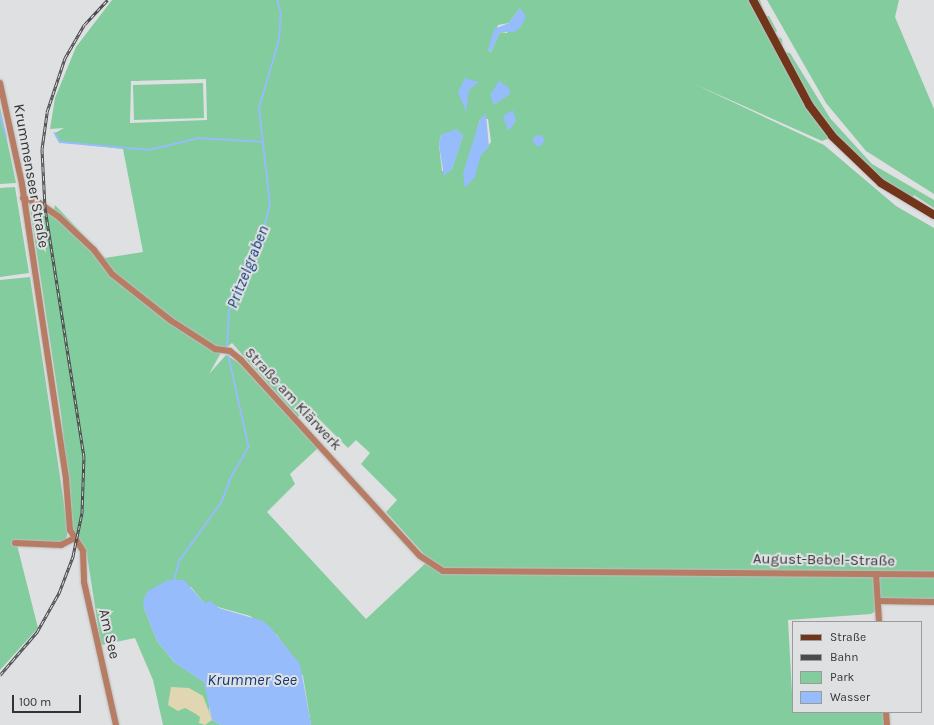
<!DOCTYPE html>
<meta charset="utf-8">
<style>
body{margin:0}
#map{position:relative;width:934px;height:725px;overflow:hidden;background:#dfe0e2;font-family:Karla,sans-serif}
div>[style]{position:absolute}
.green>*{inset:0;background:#83cc9e}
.sand>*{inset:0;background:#e0d7b2}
.water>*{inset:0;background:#96bcfb}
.round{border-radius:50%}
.stream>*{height:1.5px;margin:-0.75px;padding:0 0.75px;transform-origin:0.75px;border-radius:0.75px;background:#96bcfb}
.roads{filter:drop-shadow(0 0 1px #bdbebf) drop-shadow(0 0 1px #bdbebf)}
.minor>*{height:6px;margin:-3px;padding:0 3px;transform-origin:3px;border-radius:3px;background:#b77c64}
.major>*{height:8px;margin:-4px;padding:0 4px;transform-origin:4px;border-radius:4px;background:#71351b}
.rail>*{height:3px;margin-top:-1.5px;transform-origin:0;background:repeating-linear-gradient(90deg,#dfe0e2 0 4.5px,#4a4b4c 0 9px);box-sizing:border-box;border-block:1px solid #4a4b4c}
span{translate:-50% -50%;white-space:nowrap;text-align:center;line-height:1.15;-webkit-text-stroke:4px #dfe0e2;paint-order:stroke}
.street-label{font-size:15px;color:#333434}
.water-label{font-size:16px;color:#0f387b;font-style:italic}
.legend{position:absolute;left:792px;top:621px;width:130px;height:92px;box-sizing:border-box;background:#dfe0e2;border:1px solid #9a9b9c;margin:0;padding:5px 7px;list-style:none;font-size:12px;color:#333434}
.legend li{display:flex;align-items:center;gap:8px;height:20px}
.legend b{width:20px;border:1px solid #9a9b9c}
.scale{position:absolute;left:12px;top:695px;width:69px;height:18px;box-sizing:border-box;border:2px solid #333434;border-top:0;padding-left:5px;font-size:12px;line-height:14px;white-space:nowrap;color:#333434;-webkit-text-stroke:3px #dfe0e2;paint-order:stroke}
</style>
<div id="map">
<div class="green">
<div style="clip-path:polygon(evenodd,112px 0,749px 0,799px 94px,830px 138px,822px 141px,692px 83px,824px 145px,896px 206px,934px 228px,934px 601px,880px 600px,880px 608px,871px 614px,788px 620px,793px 712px,884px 712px,885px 725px,311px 725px,303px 676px,277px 635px,250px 616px,204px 603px,191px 587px,144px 608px,157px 641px,174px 662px,204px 682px,210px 696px,209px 710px,212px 720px,221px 725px,163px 725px,153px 680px,135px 638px,101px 645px,86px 549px,73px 533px,61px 414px,29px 201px,53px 215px,55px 205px,105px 258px,143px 252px,123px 149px,60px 142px,55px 133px,64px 128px,50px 129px,55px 98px,76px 47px,112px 0,520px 8px,507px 33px,500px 32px,491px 52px,488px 50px,498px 25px,509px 23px,520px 8px,112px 0,206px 79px,207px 120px,130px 123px,131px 81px,206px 79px,112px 0,480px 119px,488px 119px,491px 142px,481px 155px,475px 138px,480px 119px,112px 0,450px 132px,463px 135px,452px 169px,442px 171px,439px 145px,441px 135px,450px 132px,112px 0,232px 343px,298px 417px,307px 407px,348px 448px,356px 440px,370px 453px,361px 464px,397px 500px,386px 512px,429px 560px,366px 619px,267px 512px,295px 484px,290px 474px,318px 448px,239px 363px,226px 355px,209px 374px,222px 351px,232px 343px)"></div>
<div style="clip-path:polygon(756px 0,760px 0,765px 16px,769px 16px,777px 31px,774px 34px,782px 39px,783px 52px,790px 53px,830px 118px,872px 164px,934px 200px,934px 208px,914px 195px,911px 200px,884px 181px,836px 136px,798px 81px)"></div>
<div style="clip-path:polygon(767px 0,899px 0,895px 17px,934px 109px,934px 194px,866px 151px,826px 103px)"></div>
<div style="clip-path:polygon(203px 83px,204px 118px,134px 120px,133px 85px)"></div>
<div style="clip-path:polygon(0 107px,16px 183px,0 184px)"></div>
<div style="clip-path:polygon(15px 187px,29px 273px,0 277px,0 188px)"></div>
<div style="clip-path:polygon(30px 277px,68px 530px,66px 540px,56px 544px,16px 541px,38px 628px,0 670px,0 280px)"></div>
</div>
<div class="sand">
<div style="clip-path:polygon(171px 687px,189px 688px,203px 696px,212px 720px,205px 725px,199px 723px,200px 717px,196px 714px,185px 708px,178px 711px,168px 705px)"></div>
</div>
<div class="water">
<div style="clip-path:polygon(520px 8px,526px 17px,520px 28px,514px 32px,500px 32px,491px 52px,488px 50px,494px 29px,509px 23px)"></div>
<div style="clip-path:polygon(465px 78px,479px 82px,469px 90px,466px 112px,458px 92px)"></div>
<div style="clip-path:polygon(499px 81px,509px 88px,510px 94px,494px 105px,490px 95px)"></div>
<div style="clip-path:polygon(513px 110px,516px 121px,508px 131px,503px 116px)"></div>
<div style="clip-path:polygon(486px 114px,489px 147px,481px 155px,475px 177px,465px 188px,463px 175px,468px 157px,480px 119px)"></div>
<div style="clip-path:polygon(456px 129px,463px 135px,459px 149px,452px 169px,444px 176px,439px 145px,441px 135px)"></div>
<div class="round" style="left:532.5px;top:134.5px;width:11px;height:11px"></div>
<div style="clip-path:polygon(168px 580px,184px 580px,204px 603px,211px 601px,219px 608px,263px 621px,270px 627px,300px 664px,311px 725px,221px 725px,212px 720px,204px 682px,175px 663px,157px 641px,144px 608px,143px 600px,148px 591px)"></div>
</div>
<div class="stream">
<div style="left:0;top:113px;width:24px;rotate:75deg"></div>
<div style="left:55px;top:133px;width:10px;rotate:61deg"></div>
<div style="left:60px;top:142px;width:89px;rotate:5.1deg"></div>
<div style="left:149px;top:150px;width:51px;rotate:-13.5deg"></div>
<div style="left:199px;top:138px;width:64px;rotate:3.6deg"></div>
<div style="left:227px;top:348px;width:37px;rotate:-87deg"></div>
<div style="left:229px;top:311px;width:71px;rotate:-64.9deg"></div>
<div style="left:259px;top:247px;width:43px;rotate:-75.3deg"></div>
<div style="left:270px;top:205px;width:98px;rotate:-96.5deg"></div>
<div style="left:259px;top:108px;width:71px;rotate:-73.6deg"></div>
<div style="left:279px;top:40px;width:26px;rotate:-86deg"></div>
<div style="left:281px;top:14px;width:15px;rotate:-106deg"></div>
<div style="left:228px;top:352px;width:97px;rotate:77.5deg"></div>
<div style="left:249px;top:447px;width:40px;rotate:119.7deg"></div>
<div style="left:174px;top:581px;width:21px;rotate:-76deg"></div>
<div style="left:179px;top:561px;width:72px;rotate:-54.1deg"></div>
<div style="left:221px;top:503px;width:22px;rotate:-68deg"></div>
</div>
<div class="roads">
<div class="minor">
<div style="left:0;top:83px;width:103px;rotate:77.7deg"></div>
<div style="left:22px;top:184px;width:299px;rotate:81.5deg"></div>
<div style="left:66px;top:480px;width:50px;rotate:85.4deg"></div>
<div style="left:70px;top:530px;width:25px;rotate:58deg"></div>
<div style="left:83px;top:551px;width:31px;rotate:88deg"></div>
<div style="left:84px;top:582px;width:147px;rotate:77.4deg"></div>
<div style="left:23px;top:198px;width:17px;rotate:17deg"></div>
<div style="left:39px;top:203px;width:24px;rotate:35deg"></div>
<div style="left:59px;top:217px;width:48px;rotate:43.3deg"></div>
<div style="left:94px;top:250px;width:30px;rotate:53deg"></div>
<div style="left:112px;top:274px;width:74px;rotate:38.4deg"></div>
<div style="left:170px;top:320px;width:54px;rotate:32.8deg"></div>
<div style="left:215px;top:349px;width:15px;rotate:8deg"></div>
<div style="left:230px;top:351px;width:14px;rotate:39deg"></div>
<div style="left:241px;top:360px;width:265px;rotate:47.6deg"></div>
<div style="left:420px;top:556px;width:27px;rotate:33deg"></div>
<div style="left:443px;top:571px;width:491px;rotate:0.4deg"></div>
<div style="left:15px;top:543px;width:46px;rotate:2.5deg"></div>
<div style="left:61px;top:545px;width:13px;rotate:-27deg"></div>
<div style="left:876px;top:574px;width:48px;rotate:86.4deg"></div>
<div style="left:878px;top:601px;width:56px;rotate:1deg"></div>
<div style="left:886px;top:712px;width:13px;rotate:86deg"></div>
</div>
<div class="major">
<div style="left:753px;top:0;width:119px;rotate:61.9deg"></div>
<div style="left:809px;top:105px;width:39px;rotate:53deg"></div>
<div style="left:832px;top:136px;width:68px;rotate:43.8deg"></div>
<div style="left:881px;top:183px;width:62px;rotate:31.1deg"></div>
</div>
</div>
<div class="rail">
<div style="left:0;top:675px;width:57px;rotate:-49.3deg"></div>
<div style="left:37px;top:632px;width:45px;rotate:-60.6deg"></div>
<div style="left:59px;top:593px;width:40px;rotate:-69deg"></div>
<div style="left:73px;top:556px;width:44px;rotate:-78.2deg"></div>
<div style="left:82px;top:513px;width:56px;rotate:-88deg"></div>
<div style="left:84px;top:457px;width:253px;rotate:-98.9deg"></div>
<div style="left:45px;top:207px;width:58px;rotate:-93deg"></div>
<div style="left:42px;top:149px;width:37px;rotate:-82deg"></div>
<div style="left:47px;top:112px;width:57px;rotate:-71.6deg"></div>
<div style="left:65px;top:58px;width:39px;rotate:-60deg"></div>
<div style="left:85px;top:24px;width:33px;rotate:-47deg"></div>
</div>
<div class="street-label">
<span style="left:31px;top:176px;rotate:80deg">Krummenseer Straße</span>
<span style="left:293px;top:399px;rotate:47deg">Straße am Klärwerk</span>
<span style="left:824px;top:560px;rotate:1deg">August-Bebel-Straße</span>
<span style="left:109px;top:634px;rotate:77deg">Am See</span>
</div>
<div class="water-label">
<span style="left:248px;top:267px;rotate:-68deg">Pritzelgraben</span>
<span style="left:252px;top:680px">Krummer See</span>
</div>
<ul class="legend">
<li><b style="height:5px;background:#71351b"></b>Straße</li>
<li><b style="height:5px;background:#4a4b4c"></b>Bahn</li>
<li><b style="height:11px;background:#83cc9e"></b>Park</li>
<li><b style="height:11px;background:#96bcfb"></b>Wasser</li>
</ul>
<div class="scale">100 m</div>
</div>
